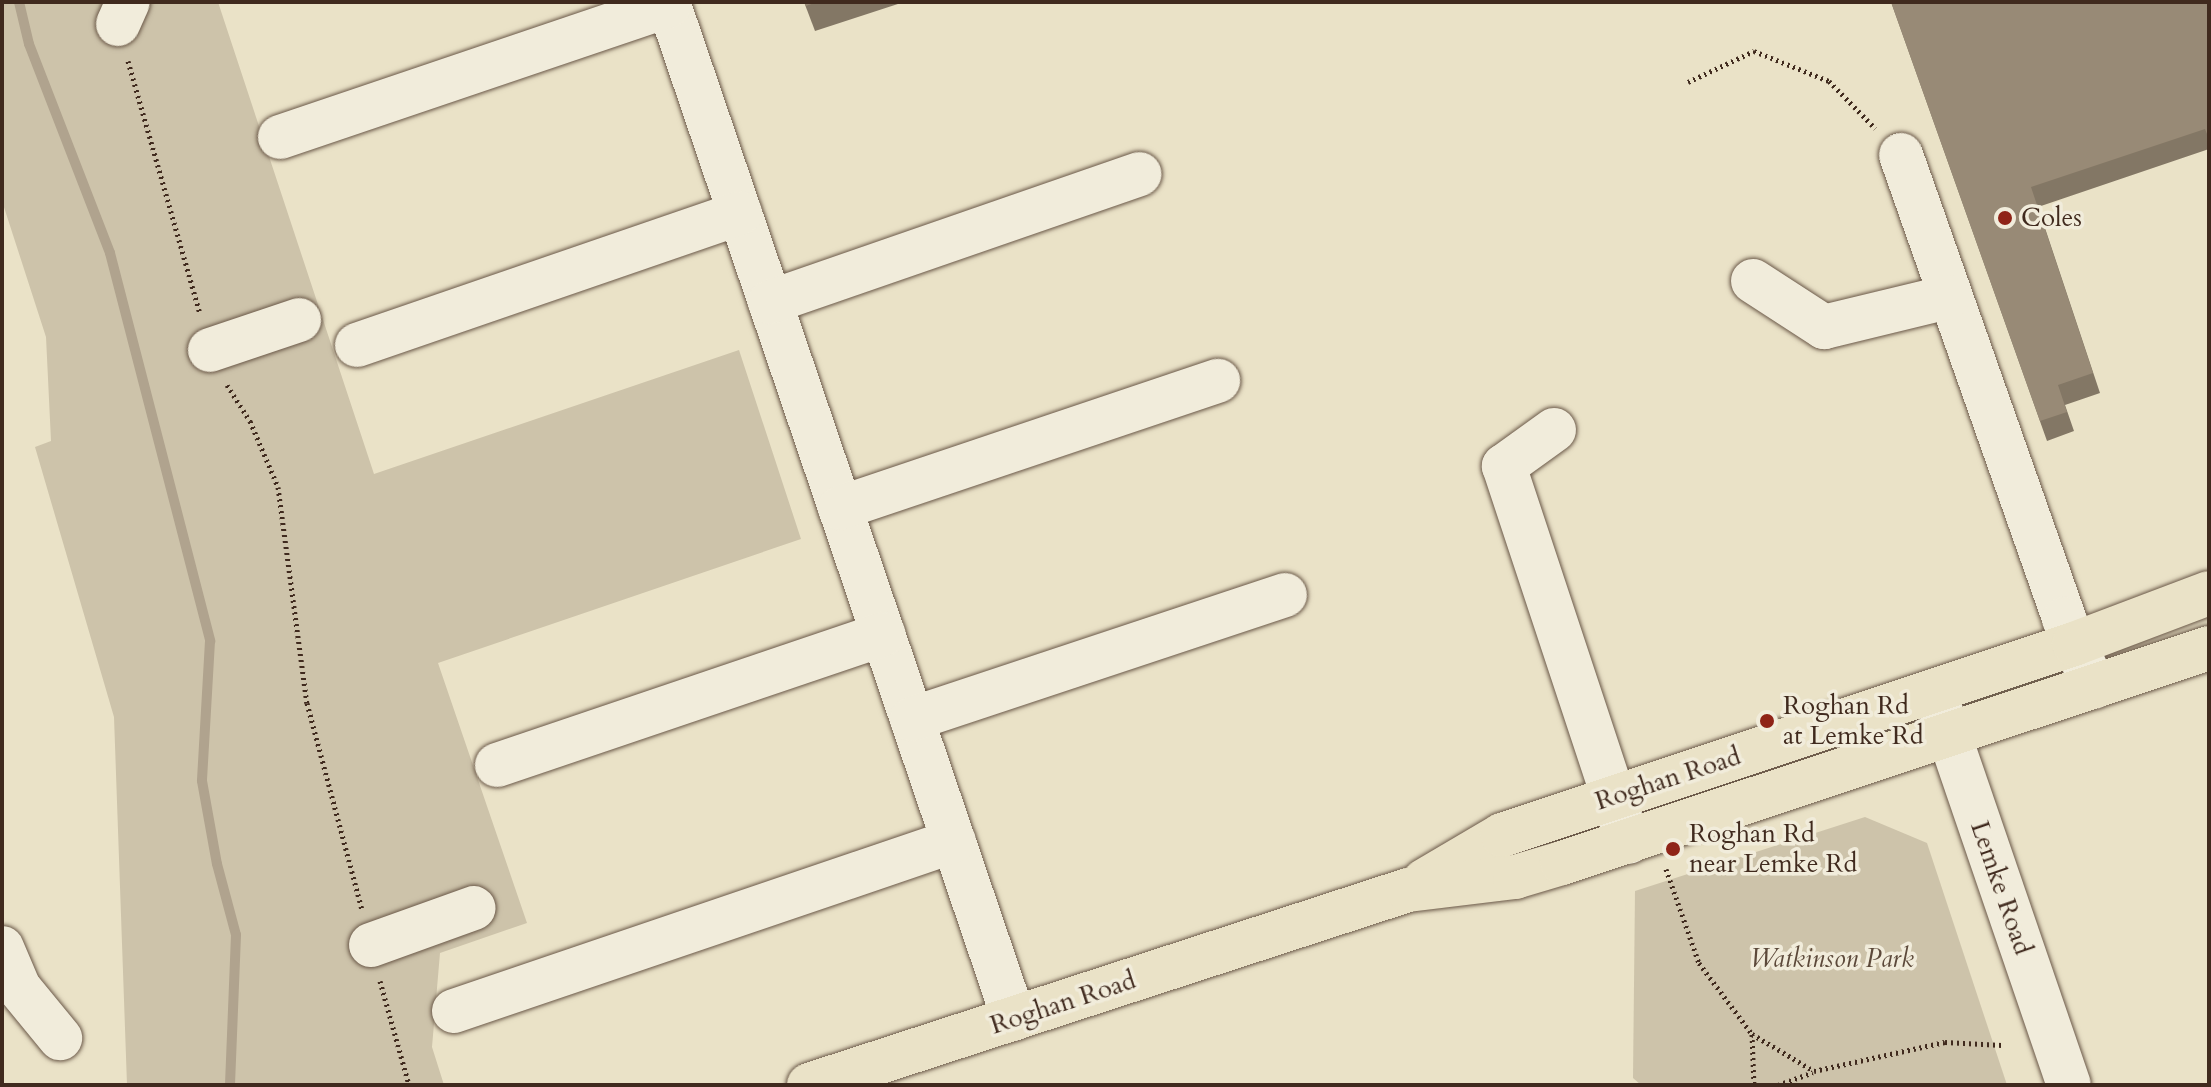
<!DOCTYPE html>
<style>
body{margin:0}
#map{position:relative;width:2211px;height:1087px;overflow:hidden;background:#eae2c7;font-family:Cardo,serif}
div>[style]{position:absolute}
.green>*{inset:0;background:#cdc3aa}
.stream>*{height:10px;margin:-5px;padding:0 5px;transform-origin:5px;border-radius:5px;background:#b0a38e}
.path>*{height:5px;margin-top:-2.5px;transform-origin:0;background:repeating-linear-gradient(90deg,#402a1e 0 2px,transparent 0 6px)}
.roads{filter:drop-shadow(0 0 2px #6a5848) drop-shadow(0 0 2px #6a5848)}
.minor>*{height:44px;margin:-22px;padding:0 22px;transform-origin:22px;border-radius:22px;background:#f1ecdb}
.major>*{height:44px;margin:-22px;padding:0 22px;transform-origin:22px;border-radius:22px;background:#eae2c7}
.wall>*{inset:0;background:#837765}
.building>*{inset:0;background:#988a76}
.dots>*{width:22px;height:22px;translate:-50% -50%;box-sizing:border-box;border:4px solid #f1ecdb;border-radius:50%}
span{translate:-50% -50%;white-space:nowrap;text-align:center;line-height:1.15;-webkit-text-stroke:7px #f1ecdb;paint-order:stroke}
.poi-label{font-size:26px;color:#402a1e}
.left{translate:0 -50%;text-align:left}
.street-label{font-size:26px;color:#402a1e}
.park-label{font-size:26px;color:#5c493a;font-style:italic}
.frame{position:absolute;inset:0;border:4px solid #402a1e;pointer-events:none}
</style>
<div id="map">
<div class="green">
<div style="clip-path:polygon(2px 2px,218px 2px,374px 474px,739px 350px,801px 539px,438px 663px,527px 923px,440px 953px,432px 1047px,444px 1085px,127px 1085px,114px 717px,35px 447px,51px 441px,46px 337px,2px 201px)"></div>
<div style="clip-path:polygon(1865px 817px,1927px 843px,2007px 1085px,1641px 1085px,1633px 1078px,1635px 891px)"></div>
</div>
<div class="stream">
<div style="left:19px;top:2px;width:43px;rotate:76.6deg"></div>
<div style="left:29px;top:44px;width:224px;rotate:68.8deg"></div>
<div style="left:110px;top:253px;width:401px;rotate:75.5deg"></div>
<div style="left:210px;top:641px;width:140px;rotate:93.3deg"></div>
<div style="left:202px;top:781px;width:84px;rotate:79.8deg"></div>
<div style="left:217px;top:864px;width:73px;rotate:75deg"></div>
<div style="left:236px;top:935px;width:150px;rotate:92.3deg"></div>
</div>
<div class="path">
<div style="left:128px;top:61px;width:262px;rotate:74.1deg"></div>
<div style="left:1688px;top:82px;width:73px;rotate:-25.2deg"></div>
<div style="left:1754px;top:51px;width:81px;rotate:21.8deg"></div>
<div style="left:1829px;top:81px;width:66px;rotate:45.6deg"></div>
<div style="left:227px;top:385px;width:43px;rotate:57.4deg"></div>
<div style="left:250px;top:421px;width:72px;rotate:67deg"></div>
<div style="left:278px;top:487px;width:218px;rotate:82.4deg"></div>
<div style="left:307px;top:703px;width:213px;rotate:75.1deg"></div>
<div style="left:1666px;top:869px;width:100px;rotate:70.7deg"></div>
<div style="left:1699px;top:963px;width:89px;rotate:53.3deg"></div>
<div style="left:1752px;top:1034px;width:51px;rotate:87.8deg"></div>
<div style="left:380px;top:981px;width:108px;rotate:74.4deg"></div>
<div style="left:1752px;top:1034px;width:72px;rotate:30.8deg"></div>
<div style="left:1814px;top:1071px;width:134px;rotate:-12.5deg"></div>
<div style="left:1945px;top:1042px;width:57px;rotate:3deg"></div>
<div style="left:1778px;top:1085px;width:37px;rotate:-20deg"></div>
</div>
<div class="roads">
<div class="minor">
<div style="left:668px;top:2px;width:1074px;rotate:71.21deg"></div>
<div style="left:118px;top:24px;width:24px;rotate:-66deg"></div>
<div style="left:280px;top:137px;width:411px;rotate:-18.7deg"></div>
<div style="left:1901px;top:155px;width:492px;rotate:70.6deg"></div>
<div style="left:2064px;top:619px;width:74px;rotate:66.2deg"></div>
<div style="left:1753px;top:281px;width:85px;rotate:32.9deg"></div>
<div style="left:1824px;top:327px;width:128px;rotate:-13.6deg"></div>
<div style="left:770px;top:302px;width:391px;rotate:-19.1deg"></div>
<div style="left:357px;top:345px;width:405px;rotate:-19deg"></div>
<div style="left:210px;top:350px;width:94px;rotate:-18.6deg"></div>
<div style="left:1554px;top:430px;width:62px;rotate:144.2deg"></div>
<div style="left:1504px;top:466px;width:396px;rotate:71.7deg"></div>
<div style="left:840px;top:508px;width:399px;rotate:-18.6deg"></div>
<div style="left:1934px;top:691px;width:416px;rotate:71.1deg"></div>
<div style="left:912px;top:719px;width:393px;rotate:-18.4deg"></div>
<div style="left:497px;top:765px;width:408px;rotate:-18.7deg"></div>
<div style="left:371px;top:945px;width:109px;rotate:-19.8deg"></div>
<div style="left:2px;top:948px;width:43px;rotate:67deg"></div>
<div style="left:19px;top:988px;width:65px;rotate:50.6deg"></div>
<div style="left:454px;top:1011px;width:528px;rotate:-18.78deg"></div>
</div>
<div class="major">
<div style="left:1424px;top:881px;width:91px;rotate:-30.5deg"></div>
<div style="left:1502px;top:835px;width:603px;rotate:-18.46deg"></div>
<div style="left:2074px;top:644px;width:144px;rotate:-20.7deg"></div>
<div style="left:809px;top:1085px;width:630px;rotate:-18.03deg"></div>
<div style="left:1408px;top:890px;width:108px;rotate:-6.9deg"></div>
<div style="left:1515px;top:877px;width:49px;rotate:-16.6deg"></div>
<div style="left:1562px;top:863px;width:682px;rotate:-18.38deg"></div>
</div>
</div>
<div class="wall">
<div style="clip-path:polygon(804px 2px,904px 2px,815px 31px)"></div>
<div style="clip-path:polygon(1891px 2px,2209px 2px,2209px 149px,2038px 207px,2100px 393px,2065px 405px,2074px 431px,2047px 441px)"></div>
</div>
<div class="building">
<div style="clip-path:polygon(804px 2px,817px 2px,806px 6px)"></div>
<div style="clip-path:polygon(1891px 2px,2209px 2px,2209px 139px,2205px 129px,2031px 187px,2093px 373px,2058px 385px,2067px 412px,2040px 421px)"></div>
</div>
<div class="dots">
<div style="left:2005px;top:218px;background:#8f2418"></div>
<div style="left:1767px;top:721px;background:#8f2418"></div>
<div style="left:1673px;top:849px;background:#8f2418"></div>
</div>
<div class="poi-label">
<span class="left" style="left:2021px;top:218px">Coles</span>
<span class="left" style="left:1783px;top:721px">Roghan Rd<br>at Lemke Rd</span>
<span class="left" style="left:1689px;top:849px">Roghan Rd<br>near Lemke Rd</span>
</div>
<div class="street-label">
<span style="left:1668px;top:779px;rotate:-18deg">Roghan Road</span>
<span style="left:2001px;top:888px;rotate:71deg">Lemke Road</span>
<span style="left:1063px;top:1003px;rotate:-18deg">Roghan Road</span>
</div>
<div class="park-label">
<span style="left:1832px;top:959px">Watkinson Park</span>
</div>
<div class="frame"></div>
</div>
